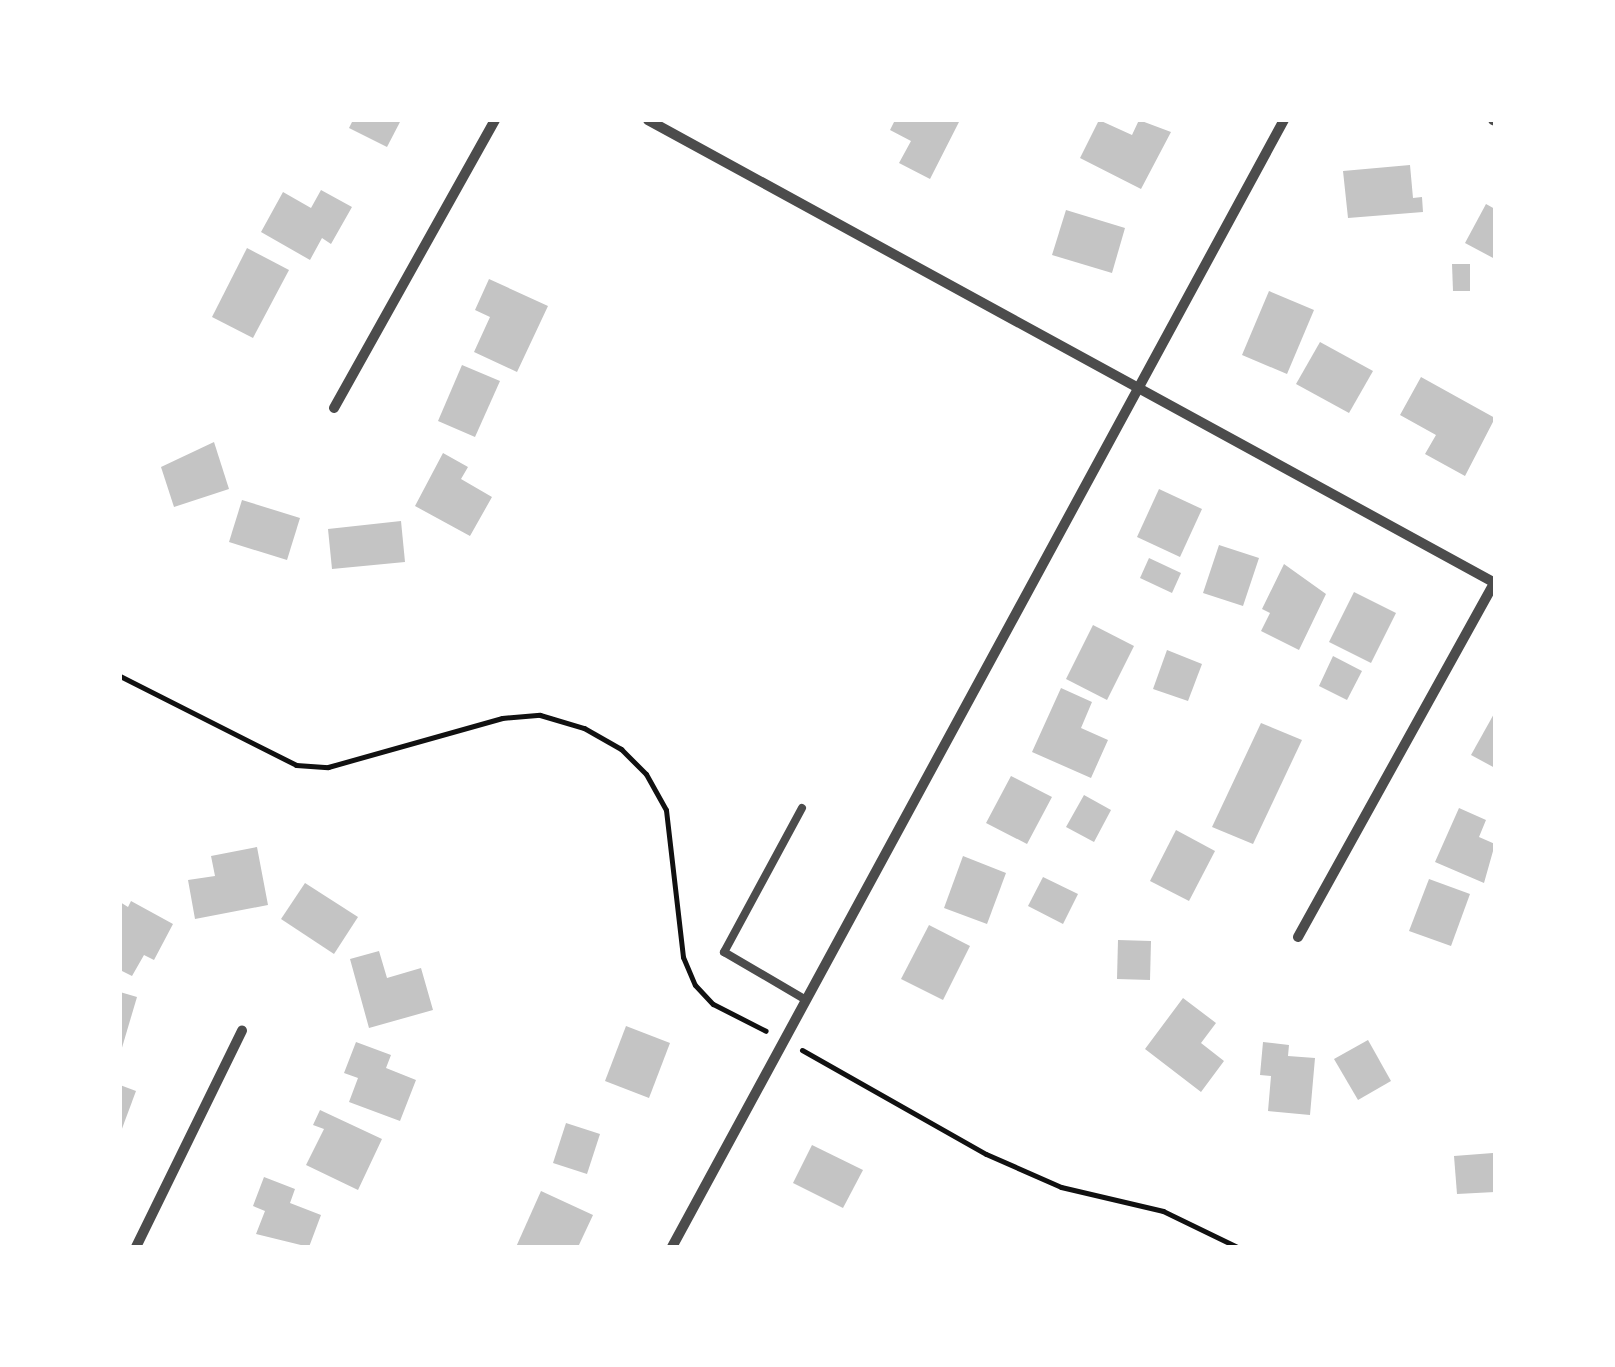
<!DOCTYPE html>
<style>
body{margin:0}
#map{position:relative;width:1615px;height:1367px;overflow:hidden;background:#fff;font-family:"Sofia Sans Condensed",sans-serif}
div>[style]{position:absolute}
.building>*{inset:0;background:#c4c4c4}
.path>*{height:5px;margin:-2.5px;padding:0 2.5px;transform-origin:2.5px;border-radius:2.5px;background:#111}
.service>*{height:8px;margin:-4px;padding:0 4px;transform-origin:4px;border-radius:4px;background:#4c4c4c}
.minor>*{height:10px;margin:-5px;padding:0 5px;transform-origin:5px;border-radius:5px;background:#4c4c4c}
span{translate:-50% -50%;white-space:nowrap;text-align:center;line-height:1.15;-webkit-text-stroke:8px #fff;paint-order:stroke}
.frame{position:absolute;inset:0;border:122px solid #fff;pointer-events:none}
</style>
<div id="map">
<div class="building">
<div style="clip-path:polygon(353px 120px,401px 120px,387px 147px,349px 128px)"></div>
<div style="clip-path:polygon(895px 120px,960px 120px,930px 179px,899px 163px,911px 141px,890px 130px)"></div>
<div style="clip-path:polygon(1099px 120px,1132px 135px,1139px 120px,1171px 132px,1141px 189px,1080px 158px)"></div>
<div style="clip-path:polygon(1410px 165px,1413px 198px,1422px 197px,1423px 212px,1348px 218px,1343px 171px)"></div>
<div style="clip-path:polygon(321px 190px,352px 207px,331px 244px,322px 238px,310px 260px,261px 232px,283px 192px,311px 208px)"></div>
<div style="clip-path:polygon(1486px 204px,1495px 209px,1495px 259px,1465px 243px)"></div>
<div style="clip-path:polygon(1066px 210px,1125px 228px,1112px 273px,1052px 255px)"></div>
<div style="clip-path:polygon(247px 248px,289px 270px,253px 338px,212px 317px)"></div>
<div style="clip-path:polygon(1452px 264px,1470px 264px,1470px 291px,1453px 291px)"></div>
<div style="clip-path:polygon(489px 279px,548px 306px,517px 372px,474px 352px,490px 317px,475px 310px)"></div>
<div style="clip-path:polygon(1269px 291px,1314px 310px,1287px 374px,1242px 355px)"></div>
<div style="clip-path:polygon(1320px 342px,1373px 371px,1349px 413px,1296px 384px)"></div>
<div style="clip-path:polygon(462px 365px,500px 381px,475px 437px,438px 421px)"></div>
<div style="clip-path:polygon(1421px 377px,1495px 418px,1465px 476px,1425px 454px,1436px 435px,1400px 415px)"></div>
<div style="clip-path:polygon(214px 442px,229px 489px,174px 507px,161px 467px)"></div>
<div style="clip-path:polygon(443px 453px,468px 467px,461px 479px,492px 497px,470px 536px,415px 506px)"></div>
<div style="clip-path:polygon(1159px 489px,1202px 509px,1180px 557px,1137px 537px)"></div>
<div style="clip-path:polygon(242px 500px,300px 518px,287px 560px,229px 542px)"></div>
<div style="clip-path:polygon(401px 521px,405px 562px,332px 569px,328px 529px)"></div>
<div style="clip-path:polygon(1219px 545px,1259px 558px,1243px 606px,1203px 593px)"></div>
<div style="clip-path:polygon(1149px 558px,1181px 573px,1172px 593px,1140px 578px)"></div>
<div style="clip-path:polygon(1284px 564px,1326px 594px,1299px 650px,1261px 631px,1270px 613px,1262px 609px)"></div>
<div style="clip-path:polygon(1354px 592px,1396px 613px,1371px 663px,1329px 642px)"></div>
<div style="clip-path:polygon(1093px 625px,1134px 646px,1107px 700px,1066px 679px)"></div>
<div style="clip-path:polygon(1167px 650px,1202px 664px,1188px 701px,1153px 689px)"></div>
<div style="clip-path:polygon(1333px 656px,1362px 671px,1347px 700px,1319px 686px)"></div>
<div style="clip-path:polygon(1061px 688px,1092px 702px,1081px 728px,1108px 740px,1091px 778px,1032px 752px)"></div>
<div style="clip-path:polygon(1495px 712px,1495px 768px,1471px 755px)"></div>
<div style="clip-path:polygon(1261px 723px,1302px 740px,1253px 844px,1212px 827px)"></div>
<div style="clip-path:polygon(1011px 776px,1052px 797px,1027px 844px,986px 823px)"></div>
<div style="clip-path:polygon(1084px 795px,1111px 810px,1094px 842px,1066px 827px)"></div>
<div style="clip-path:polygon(1459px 808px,1486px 820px,1479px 837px,1495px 844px,1484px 883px,1435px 862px)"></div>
<div style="clip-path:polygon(1176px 830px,1215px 851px,1189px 901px,1150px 881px)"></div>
<div style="clip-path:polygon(257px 847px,268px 905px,195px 919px,188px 880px,215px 876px,211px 856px)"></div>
<div style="clip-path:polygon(963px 856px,1006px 873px,987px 924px,944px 908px)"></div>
<div style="clip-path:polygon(1043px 877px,1078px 894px,1063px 924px,1028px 906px)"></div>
<div style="clip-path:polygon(1429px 879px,1470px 894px,1451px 946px,1409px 931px)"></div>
<div style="clip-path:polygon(305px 883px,358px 917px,334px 954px,281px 919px)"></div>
<div style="clip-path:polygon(131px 901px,173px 924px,154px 960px,144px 955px,132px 976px,120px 970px,120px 902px,128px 907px)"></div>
<div style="clip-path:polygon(929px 925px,970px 946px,943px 1000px,901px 979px)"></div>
<div style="clip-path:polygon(1118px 940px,1151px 941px,1150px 980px,1117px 979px)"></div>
<div style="clip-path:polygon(379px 951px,387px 978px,421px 968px,433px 1010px,369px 1028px,350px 959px)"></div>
<div style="clip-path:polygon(120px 992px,137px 997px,121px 1051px,120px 1051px)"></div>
<div style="clip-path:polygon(1183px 998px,1216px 1023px,1201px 1043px,1224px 1061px,1201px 1092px,1145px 1049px)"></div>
<div style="clip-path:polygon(626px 1026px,670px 1043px,649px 1098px,605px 1081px)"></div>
<div style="clip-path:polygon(1368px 1040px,1391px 1081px,1358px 1100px,1334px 1059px)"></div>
<div style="clip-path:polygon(356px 1042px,391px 1055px,386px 1068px,416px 1080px,400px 1121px,349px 1102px,358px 1078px,344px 1073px)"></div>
<div style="clip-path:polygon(1263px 1042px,1289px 1045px,1288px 1056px,1315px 1058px,1310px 1115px,1268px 1111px,1271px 1076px,1260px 1075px)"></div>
<div style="clip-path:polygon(120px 1085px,136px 1091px,120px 1134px)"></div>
<div style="clip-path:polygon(320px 1110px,382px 1139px,358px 1190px,306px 1165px,324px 1129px,313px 1125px)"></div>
<div style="clip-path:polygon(566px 1123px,600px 1134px,587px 1174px,553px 1163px)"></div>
<div style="clip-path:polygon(812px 1145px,863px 1170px,843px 1208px,793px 1183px)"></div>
<div style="clip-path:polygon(1493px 1153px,1495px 1192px,1457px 1194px,1454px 1156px)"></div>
<div style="clip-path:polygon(264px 1177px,295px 1189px,290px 1203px,321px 1215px,309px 1247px,256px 1234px,265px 1211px,253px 1206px)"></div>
<div style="clip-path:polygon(541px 1191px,593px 1215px,578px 1247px,516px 1247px)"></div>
</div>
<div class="path">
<div style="left:120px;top:676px;width:197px;rotate:26.8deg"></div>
<div style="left:296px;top:765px;width:32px;rotate:4deg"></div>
<div style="left:328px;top:767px;width:181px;rotate:-15.7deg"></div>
<div style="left:502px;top:718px;width:38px;rotate:-5deg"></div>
<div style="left:540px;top:715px;width:46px;rotate:16.5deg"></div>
<div style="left:584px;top:728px;width:43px;rotate:29.6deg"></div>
<div style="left:621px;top:749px;width:35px;rotate:45deg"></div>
<div style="left:646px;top:774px;width:41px;rotate:60.9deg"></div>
<div style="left:666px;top:810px;width:148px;rotate:83.4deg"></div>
<div style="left:683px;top:957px;width:30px;rotate:67deg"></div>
<div style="left:695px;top:985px;width:26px;rotate:47deg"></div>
<div style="left:713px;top:1004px;width:59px;rotate:27deg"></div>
<div style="left:802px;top:1050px;width:211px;rotate:29.5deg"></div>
<div style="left:986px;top:1154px;width:82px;rotate:23.7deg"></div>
<div style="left:1061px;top:1187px;width:105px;rotate:13.2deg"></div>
<div style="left:1163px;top:1211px;width:82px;rotate:25.9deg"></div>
</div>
<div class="service">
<div style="left:802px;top:808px;width:164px;rotate:118.4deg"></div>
<div style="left:724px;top:952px;width:95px;rotate:30.3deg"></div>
</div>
<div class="minor">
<div style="left:648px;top:120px;width:965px;rotate:28.66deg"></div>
<div style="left:1493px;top:120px;width:2px;rotate:27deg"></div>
<div style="left:334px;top:408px;width:330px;rotate:-60.8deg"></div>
<div style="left:1298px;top:937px;width:405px;rotate:-61deg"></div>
<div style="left:136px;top:1247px;width:241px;rotate:-63.9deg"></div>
<div style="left:672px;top:1247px;width:1282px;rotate:-61.5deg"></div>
</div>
<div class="frame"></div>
</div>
